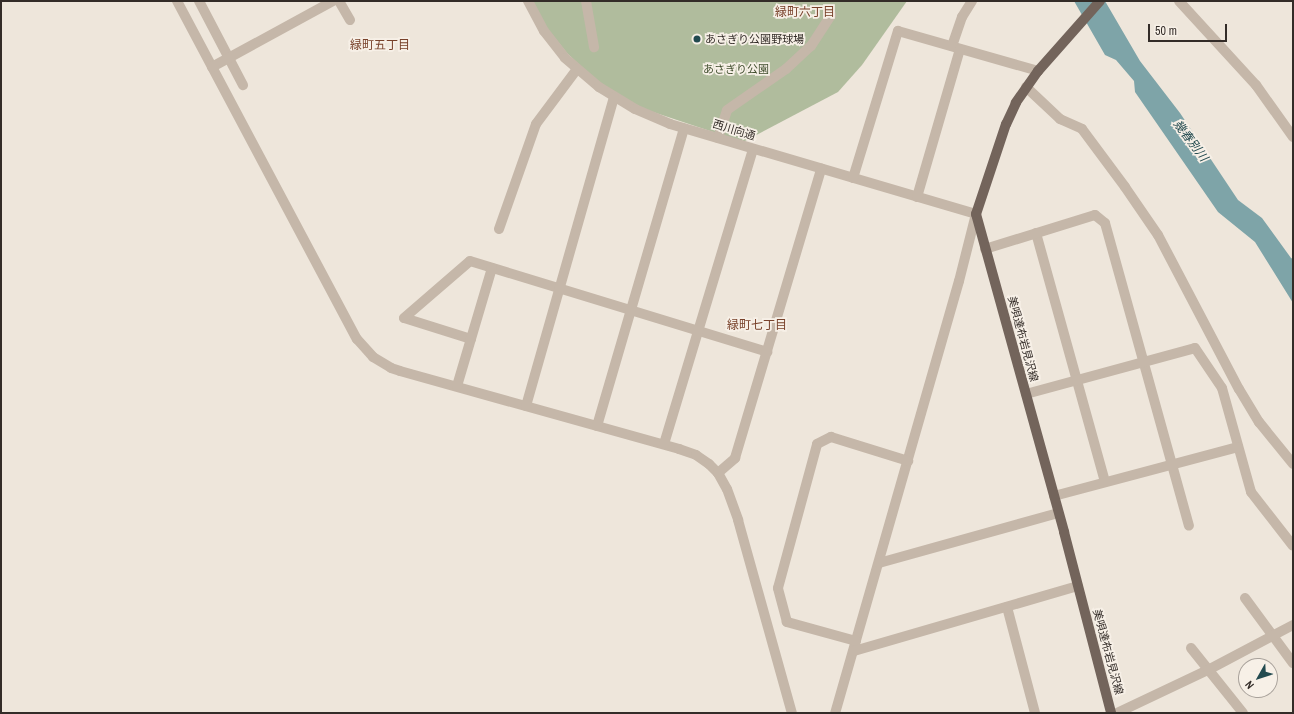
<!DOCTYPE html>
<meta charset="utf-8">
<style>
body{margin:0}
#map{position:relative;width:1294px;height:714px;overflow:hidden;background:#eee6db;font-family:"Archivo Narrow","Noto Sans JP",sans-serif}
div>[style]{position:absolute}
.green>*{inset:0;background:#b0bc9d}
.water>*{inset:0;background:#7ea4a8}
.minor>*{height:10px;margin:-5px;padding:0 5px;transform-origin:5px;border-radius:5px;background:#c5b7a9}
.major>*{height:10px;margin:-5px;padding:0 5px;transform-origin:5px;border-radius:5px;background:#73645b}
.dots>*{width:11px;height:11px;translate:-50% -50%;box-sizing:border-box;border:2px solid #f7f0e7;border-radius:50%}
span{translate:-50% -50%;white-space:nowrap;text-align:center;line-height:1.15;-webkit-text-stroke:3.5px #f7f0e7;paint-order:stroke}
.poi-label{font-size:11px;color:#332c28}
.left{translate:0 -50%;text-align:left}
.park-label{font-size:11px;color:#414e2e}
.street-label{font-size:11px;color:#332c28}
.neighbourhood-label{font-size:12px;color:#78412a}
.water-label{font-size:12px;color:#224a4f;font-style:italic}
.frame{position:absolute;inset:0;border:2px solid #332c28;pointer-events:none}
.north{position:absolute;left:1238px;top:658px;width:40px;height:40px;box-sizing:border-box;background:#f7f0e7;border:1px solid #a9a29b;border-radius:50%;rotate:231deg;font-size:11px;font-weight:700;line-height:16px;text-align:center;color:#332c28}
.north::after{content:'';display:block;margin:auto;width:14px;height:18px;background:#224a4f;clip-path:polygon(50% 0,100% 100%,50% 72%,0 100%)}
.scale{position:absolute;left:1148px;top:24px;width:79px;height:18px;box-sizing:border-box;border:2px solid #332c28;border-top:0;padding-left:5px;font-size:12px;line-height:14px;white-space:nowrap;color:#332c28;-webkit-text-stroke:3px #f7f0e7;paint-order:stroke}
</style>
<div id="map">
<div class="green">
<div style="clip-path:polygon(532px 1px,907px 1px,862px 65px,838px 92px,743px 142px,647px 110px,621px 97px,592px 77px,567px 53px,546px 27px)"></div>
</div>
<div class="water">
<div style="clip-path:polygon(1074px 1px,1105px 1px,1140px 61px,1180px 113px,1238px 200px,1262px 218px,1291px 258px,1293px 259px,1293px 303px,1255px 242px,1218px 212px,1135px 92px,1134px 81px,1116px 60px,1105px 55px)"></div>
</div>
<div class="minor">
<div style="left:177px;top:1px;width:383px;rotate:62deg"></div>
<div style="left:357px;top:339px;width:24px;rotate:48deg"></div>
<div style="left:373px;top:357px;width:21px;rotate:31deg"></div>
<div style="left:391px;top:368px;width:9px;rotate:18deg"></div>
<div style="left:400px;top:371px;width:290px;rotate:15.6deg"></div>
<div style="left:679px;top:449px;width:18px;rotate:19deg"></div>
<div style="left:696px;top:455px;width:16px;rotate:35deg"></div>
<div style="left:709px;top:464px;width:13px;rotate:45deg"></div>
<div style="left:718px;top:473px;width:18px;rotate:61deg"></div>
<div style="left:727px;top:489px;width:33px;rotate:70deg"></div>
<div style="left:738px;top:520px;width:200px;rotate:74.4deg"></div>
<div style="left:199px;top:1px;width:95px;rotate:62.4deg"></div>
<div style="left:339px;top:1px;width:22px;rotate:60deg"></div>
<div style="left:528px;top:1px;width:34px;rotate:62deg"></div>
<div style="left:544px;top:31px;width:34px;rotate:52deg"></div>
<div style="left:565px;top:58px;width:45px;rotate:40.5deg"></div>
<div style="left:599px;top:87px;width:42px;rotate:31.4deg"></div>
<div style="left:635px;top:109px;width:38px;rotate:23deg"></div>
<div style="left:670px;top:124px;width:319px;rotate:16.4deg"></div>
<div style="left:976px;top:214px;width:69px;rotate:104.2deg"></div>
<div style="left:959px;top:281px;width:449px;rotate:106deg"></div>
<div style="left:586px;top:1px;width:47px;rotate:80.1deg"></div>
<div style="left:1179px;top:1px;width:114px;rotate:47.5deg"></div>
<div style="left:1256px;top:85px;width:64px;rotate:54.6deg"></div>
<div style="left:952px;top:46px;width:31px;rotate:-71deg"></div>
<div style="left:962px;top:17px;width:19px;rotate:-58deg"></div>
<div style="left:212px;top:67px;width:138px;rotate:-28.6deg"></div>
<div style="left:1026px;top:87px;width:47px;rotate:43.3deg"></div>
<div style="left:1060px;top:119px;width:24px;rotate:24deg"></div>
<div style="left:1082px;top:129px;width:72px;rotate:53.4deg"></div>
<div style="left:1125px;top:187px;width:58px;rotate:55.5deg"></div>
<div style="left:1158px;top:235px;width:174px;rotate:62.3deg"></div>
<div style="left:1239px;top:389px;width:39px;rotate:59deg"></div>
<div style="left:1259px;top:422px;width:54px;rotate:51deg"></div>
<div style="left:718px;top:138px;width:29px;rotate:-72deg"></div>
<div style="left:727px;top:110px;width:72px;rotate:-34.8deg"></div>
<div style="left:786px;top:69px;width:34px;rotate:-43deg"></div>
<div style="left:811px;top:46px;width:37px;rotate:-57deg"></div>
<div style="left:853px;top:178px;width:154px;rotate:-73deg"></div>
<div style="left:898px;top:31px;width:146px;rotate:15.9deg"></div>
<div style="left:917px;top:197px;width:154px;rotate:-73.8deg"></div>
<div style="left:499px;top:229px;width:111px;rotate:-70.6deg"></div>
<div style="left:536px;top:124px;width:69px;rotate:-53.3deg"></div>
<div style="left:1036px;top:233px;width:258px;rotate:74.5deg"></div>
<div style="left:985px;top:249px;width:115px;rotate:-17.2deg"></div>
<div style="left:1095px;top:215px;width:13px;rotate:39deg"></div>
<div style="left:1105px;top:223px;width:314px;rotate:74.5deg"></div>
<div style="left:471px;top:339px;width:70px;rotate:-162.6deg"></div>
<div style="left:404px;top:318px;width:87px;rotate:-40.8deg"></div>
<div style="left:470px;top:261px;width:311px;rotate:17deg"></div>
<div style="left:457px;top:386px;width:123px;rotate:-73.5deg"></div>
<div style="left:1026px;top:394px;width:175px;rotate:-15.2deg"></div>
<div style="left:1195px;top:348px;width:48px;rotate:56deg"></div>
<div style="left:1222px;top:388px;width:108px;rotate:74.4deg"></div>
<div style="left:1251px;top:492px;width:68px;rotate:52.1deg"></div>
<div style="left:526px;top:406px;width:321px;rotate:-74.1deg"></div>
<div style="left:597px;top:426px;width:310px;rotate:-73.7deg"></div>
<div style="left:664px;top:444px;width:308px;rotate:-73.2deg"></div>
<div style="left:718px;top:473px;width:23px;rotate:-41deg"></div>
<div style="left:735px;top:458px;width:302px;rotate:-73.4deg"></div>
<div style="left:1054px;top:496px;width:190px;rotate:-14.9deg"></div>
<div style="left:879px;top:563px;width:186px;rotate:-15.6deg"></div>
<div style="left:1245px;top:598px;width:81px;rotate:53.6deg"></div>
<div style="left:1007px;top:607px;width:110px;rotate:75.2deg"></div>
<div style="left:856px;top:641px;width:72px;rotate:-164.6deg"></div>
<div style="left:787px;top:622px;width:35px;rotate:-105deg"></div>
<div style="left:778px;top:588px;width:149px;rotate:-74.8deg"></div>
<div style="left:817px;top:444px;width:16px;rotate:-27deg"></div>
<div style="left:831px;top:437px;width:81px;rotate:17.3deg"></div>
<div style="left:1191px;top:648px;width:83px;rotate:51.3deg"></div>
<div style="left:854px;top:651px;width:233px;rotate:-16.2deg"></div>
<div style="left:1117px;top:713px;width:101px;rotate:-25.3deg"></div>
<div style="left:1208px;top:670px;width:96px;rotate:-27.9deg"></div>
</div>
<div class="major">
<div style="left:1100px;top:1px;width:94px;rotate:131.5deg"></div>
<div style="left:1038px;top:71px;width:39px;rotate:125deg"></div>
<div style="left:1016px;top:103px;width:23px;rotate:115deg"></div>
<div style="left:1006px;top:124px;width:95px;rotate:108.4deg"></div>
<div style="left:976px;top:214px;width:330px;rotate:74.5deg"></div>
<div style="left:1064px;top:532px;width:187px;rotate:75.4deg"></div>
</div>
<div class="dots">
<div style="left:697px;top:39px;background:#224a4f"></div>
</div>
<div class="poi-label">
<span class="left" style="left:705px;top:39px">あさぎり公園野球場</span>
</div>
<div class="park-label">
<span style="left:736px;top:69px">あさぎり公園</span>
</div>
<div class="street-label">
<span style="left:734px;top:130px;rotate:17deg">西川向通</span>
<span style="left:1023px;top:339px;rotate:75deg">美唄達布岩見沢線</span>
<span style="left:1108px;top:652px;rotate:75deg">美唄達布岩見沢線</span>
</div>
<div class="neighbourhood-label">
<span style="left:805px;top:13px">緑町六丁目</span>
<span style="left:380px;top:46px">緑町五丁目</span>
<span style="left:757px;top:326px">緑町七丁目</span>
</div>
<div class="water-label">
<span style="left:1190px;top:141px;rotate:53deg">幾春別川</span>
</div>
<div class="frame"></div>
<div class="north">N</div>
<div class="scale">50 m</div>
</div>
